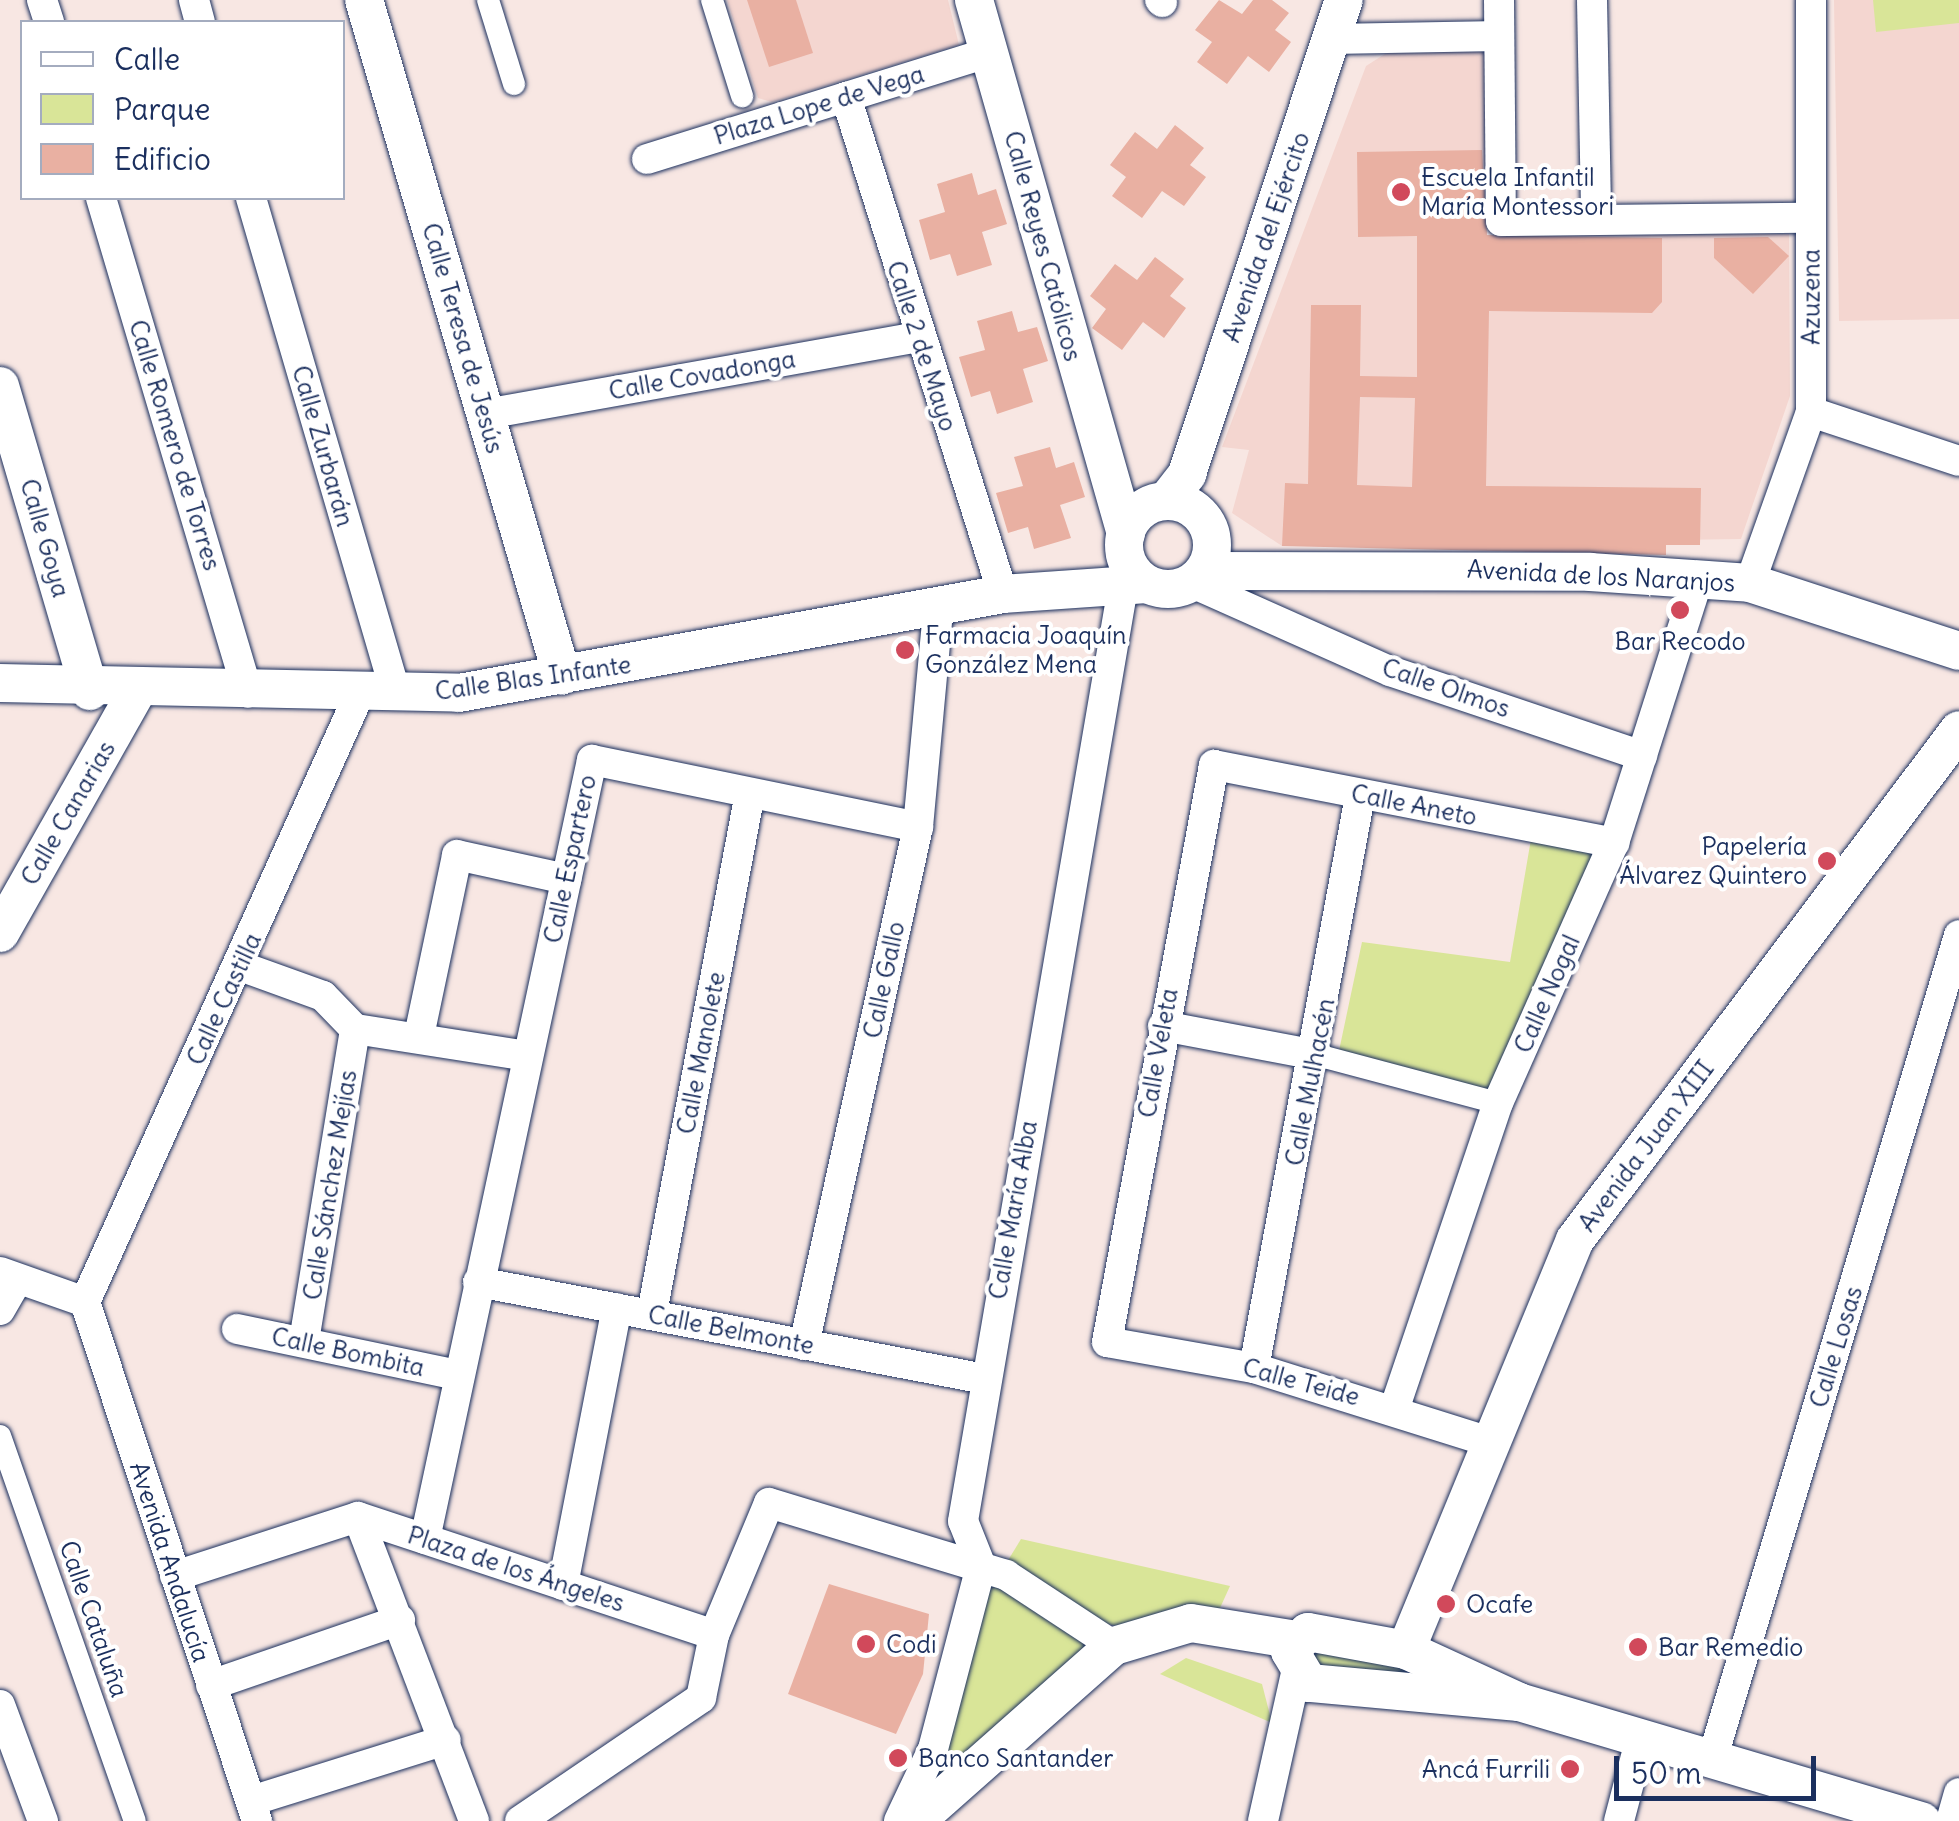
<!DOCTYPE html>
<meta charset="utf-8">
<style>
body{margin:0}
#map{position:relative;width:1959px;height:1821px;overflow:hidden;background:#f8e7e3;font-family:Delius,sans-serif}
div>[style]{position:absolute}
.built>*{inset:0;background:#f4d6d0}
.green>*{inset:0;background:#d9e598}
.building>*{inset:0;background:#e9b0a2}
.roads{filter:drop-shadow(0 0 2px #1b2f5e) drop-shadow(0 0 2px #1b2f5e)}
.pedestrian>*{height:22px;margin:-11px;padding:0 11px;transform-origin:11px;border-radius:11px;background:#fff}
.minor>*{height:30px;margin:-15px;padding:0 15px;transform-origin:15px;border-radius:15px;background:#fff}
.tertiary>*{height:38px;margin:-19px;padding:0 19px;transform-origin:19px;border-radius:19px;background:#fff}
.tertiary>.ring{margin:-19px;padding:0;box-sizing:content-box;background:none;border:38px solid #fff;border-radius:50%}
.dots>*{width:28px;height:28px;translate:-50% -50%;box-sizing:border-box;border:5px solid #fff;border-radius:50%}
span{translate:-50% -50%;white-space:nowrap;text-align:center;line-height:1.15;-webkit-text-stroke:8px #fff;paint-order:stroke}
.street-label{font-size:25px;color:#1b2f5e}
.poi-label{font-size:25px;color:#1b2f5e}
.left{translate:0 -50%;text-align:left}
.right{translate:-100% -50%;text-align:right}
.legend{position:absolute;left:20px;top:20px;width:325px;height:180px;box-sizing:border-box;background:#fff;border:2px solid #a4acbf;margin:0;padding:12px 18px;list-style:none;font-size:30px;color:#1b2f5e}
.legend li{display:flex;align-items:center;gap:20px;height:50px}
.legend b{width:50px;border:2px solid #a4acbf}
.scale{position:absolute;left:1614px;top:1756px;width:202px;height:45px;box-sizing:border-box;border:5px solid #1b2f5e;border-top:0;padding-left:12px;font-size:30px;line-height:35px;white-space:nowrap;color:#1b2f5e;-webkit-text-stroke:8px #fff;paint-order:stroke}
</style>
<div id="map">
<div class="built">
<div style="clip-path:polygon(727px 0,948px 0,959px 45px,772px 102px,758px 98px)"></div>
<div style="clip-path:polygon(1834px 0,1959px 0,1959px 319px,1839px 321px)"></div>
<div style="clip-path:polygon(1485px 50px,1487px 235px,1789px 234px,1790px 396px,1741px 539px,1282px 546px,1232px 513px,1249px 450px,1222px 447px,1366px 66px,1388px 52px)"></div>
</div>
<div class="green">
<div style="clip-path:polygon(1873px 0,1959px 0,1959px 23px,1876px 32px)"></div>
<div style="clip-path:polygon(1531px 839px,1602px 843px,1492px 1100px,1336px 1065px,1362px 942px,1510px 962px)"></div>
<div style="clip-path:polygon(1021px 1539px,1230px 1586px,1220px 1608px,1127px 1628px,1078px 1618px,1002px 1570px)"></div>
<div style="clip-path:polygon(985px 1574px,1096px 1646px,913px 1809px)"></div>
<div style="clip-path:polygon(1308px 1651px,1410px 1664px,1404px 1680px,1306px 1666px)"></div>
<div style="clip-path:polygon(1186px 1658px,1262px 1684px,1272px 1723px,1160px 1674px)"></div>
</div>
<div class="building">
<div style="clip-path:polygon(747px 0,796px 0,813px 53px,769px 67px)"></div>
<div style="clip-path:polygon(1219px 0,1242px 14px,1253px 0,1272px 0,1289px 13px,1275px 30px,1291px 42px,1269px 72px,1248px 56px,1227px 84px,1197px 62px,1212px 42px,1195px 30px)"></div>
<div style="clip-path:polygon(1175px 125px,1204px 148px,1190px 165px,1206px 177px,1184px 206px,1162px 191px,1142px 218px,1112px 196px,1126px 177px,1110px 165px,1135px 132px,1157px 149px)"></div>
<div style="clip-path:polygon(evenodd,1482px 150px,1487px 235px,1662px 238px,1662px 302px,1652px 313px,1489px 311px,1486px 486px,1701px 488px,1700px 545px,1666px 545px,1666px 555px,1282px 546px,1285px 483px,1308px 484px,1311px 305px,1361px 305px,1360px 376px,1417px 377px,1417px 236px,1358px 237px,1357px 152px,1482px 150px,1360px 397px,1415px 398px,1412px 487px,1357px 485px,1360px 397px)"></div>
<div style="clip-path:polygon(972px 173px,978px 195px,996px 189px,1007px 224px,982px 232px,992px 265px,957px 276px,950px 254px,930px 260px,919px 220px,945px 212px,937px 184px)"></div>
<div style="clip-path:polygon(1768px 237px,1789px 256px,1753px 294px,1714px 258px,1714px 238px)"></div>
<div style="clip-path:polygon(1155px 257px,1184px 279px,1170px 296px,1186px 308px,1164px 338px,1143px 322px,1122px 350px,1092px 328px,1106px 309px,1090px 296px,1115px 264px,1137px 280px)"></div>
<div style="clip-path:polygon(1012px 311px,1018px 332px,1037px 327px,1048px 361px,1023px 369px,1033px 402px,997px 414px,990px 391px,971px 397px,959px 357px,985px 350px,977px 321px)"></div>
<div style="clip-path:polygon(1050px 447px,1056px 468px,1074px 462px,1085px 497px,1060px 505px,1071px 538px,1034px 549px,1028px 527px,1008px 533px,996px 493px,1023px 486px,1014px 457px)"></div>
<div style="clip-path:polygon(829px 1584px,929px 1614px,923px 1674px,896px 1734px,788px 1694px)"></div>
</div>
<div class="roads">
<div class="pedestrian">
<div style="left:488px;top:0;width:88px;rotate:72.8deg"></div>
<div style="left:712px;top:0;width:101px;rotate:72.6deg"></div>
<div style="left:1317px;top:1055px;width:187px;rotate:14.9deg"></div>
<div style="left:0;top:1436px;width:408px;rotate:70.7deg"></div>
</div>
<div class="minor">
<div style="left:42px;top:0;width:23px;rotate:72deg"></div>
<div style="left:194px;top:0;width:23px;rotate:75deg"></div>
<div style="left:1160px;top:0;width:3px;rotate:45deg"></div>
<div style="left:1499px;top:0;width:221px;rotate:89.5deg"></div>
<div style="left:1501px;top:221px;width:310px;rotate:-0.6deg"></div>
<div style="left:1592px;top:0;width:217px;rotate:88.9deg"></div>
<div style="left:1332px;top:39px;width:167px;rotate:-1deg"></div>
<div style="left:846px;top:97px;width:521px;rotate:72.47deg"></div>
<div style="left:647px;top:159px;width:359px;rotate:-17.3deg"></div>
<div style="left:101px;top:198px;width:516px;rotate:73.46deg"></div>
<div style="left:251px;top:198px;width:517px;rotate:73.7deg"></div>
<div style="left:1811px;top:412px;width:156px;rotate:18.3deg"></div>
<div style="left:486px;top:414px;width:439px;rotate:-10.1deg"></div>
<div style="left:1192px;top:583px;width:217px;rotate:24deg"></div>
<div style="left:1390px;top:671px;width:266px;rotate:18.6deg"></div>
<div style="left:1750px;top:583px;width:182px;rotate:-70.4deg"></div>
<div style="left:1811px;top:412px;width:412px;rotate:-90deg"></div>
<div style="left:240px;top:966px;width:88px;rotate:19.9deg"></div>
<div style="left:323px;top:996px;width:46px;rotate:45.9deg"></div>
<div style="left:355px;top:1029px;width:174px;rotate:8.9deg"></div>
<div style="left:1163px;top:1026px;width:157px;rotate:10.7deg"></div>
<div style="left:419px;top:1036px;width:185px;rotate:-78.1deg"></div>
<div style="left:457px;top:855px;width:112px;rotate:12.4deg"></div>
<div style="left:0;top:1272px;width:90px;rotate:19.4deg"></div>
<div style="left:478px;top:1282px;width:516px;rotate:10.83deg"></div>
<div style="left:85px;top:1302px;width:666px;rotate:-65.71deg"></div>
<div style="left:85px;top:1302px;width:547px;rotate:71.66deg"></div>
<div style="left:0;top:1310px;width:34px;rotate:-60deg"></div>
<div style="left:652px;top:1313px;width:529px;rotate:-79.33deg"></div>
<div style="left:237px;top:1329px;width:226px;rotate:11.8deg"></div>
<div style="left:304px;top:1341px;width:316px;rotate:-80.7deg"></div>
<div style="left:804px;top:1345px;width:530px;rotate:-77.59deg"></div>
<div style="left:918px;top:827px;width:216px;rotate:-84.7deg"></div>
<div style="left:1254px;top:1368px;width:582px;rotate:-79.5deg"></div>
<div style="left:1395px;top:1407px;width:321px;rotate:-71.3deg"></div>
<div style="left:1498px;top:1103px;width:285px;rotate:-66deg"></div>
<div style="left:1614px;top:843px;width:276px;rotate:-72.3deg"></div>
<div style="left:1490px;top:1442px;width:247px;rotate:-162.6deg"></div>
<div style="left:1254px;top:1368px;width:149px;rotate:-170deg"></div>
<div style="left:1107px;top:1342px;width:587px;rotate:-79.49deg"></div>
<div style="left:1214px;top:765px;width:408px;rotate:11deg"></div>
<div style="left:358px;top:1517px;width:375px;rotate:18.3deg"></div>
<div style="left:358px;top:1517px;width:325px;rotate:69.1deg"></div>
<div style="left:425px;top:1539px;width:797px;rotate:-77.9deg"></div>
<div style="left:592px;top:760px;width:333px;rotate:11.6deg"></div>
<div style="left:175px;top:1576px;width:192px;rotate:-17.9deg"></div>
<div style="left:563px;top:1585px;width:282px;rotate:-79deg"></div>
<div style="left:211px;top:1685px;width:200px;rotate:-19deg"></div>
<div style="left:0;top:1705px;width:124px;rotate:69.7deg"></div>
<div style="left:1712px;top:1760px;width:861px;rotate:-73.33deg"></div>
<div style="left:251px;top:1801px;width:204px;rotate:-17.4deg"></div>
<div style="left:520px;top:1821px;width:219px;rotate:-34.2deg"></div>
<div style="left:701px;top:1698px;width:64px;rotate:-78.3deg"></div>
<div style="left:714px;top:1635px;width:143px;rotate:-67.4deg"></div>
<div style="left:769px;top:1503px;width:248px;rotate:16.9deg"></div>
<div style="left:1006px;top:1575px;width:129px;rotate:33.3deg"></div>
<div style="left:899px;top:1821px;width:80px;rotate:-64.7deg"></div>
<div style="left:933px;top:1749px;width:189px;rotate:-75.3deg"></div>
<div style="left:981px;top:1566px;width:48px;rotate:-111.8deg"></div>
<div style="left:963px;top:1521px;width:971px;rotate:-80.28deg"></div>
<div style="left:1263px;top:1821px;width:152px;rotate:-77.4deg"></div>
<div style="left:1619px;top:1821px;width:83px;rotate:-75.3deg"></div>
<div style="left:1951px;top:1821px;width:29px;rotate:-74deg"></div>
</div>
<div class="tertiary">
<div style="left:364px;top:0;width:704px;rotate:73.67deg"></div>
<div style="left:974px;top:0;width:555px;rotate:74.11deg"></div>
<div style="left:0;top:386px;width:318px;rotate:73.6deg"></div>
<div style="left:1167px;top:500px;width:33px;rotate:-52deg"></div>
<div style="left:1187px;top:474px;width:499px;rotate:-71.7deg"></div>
<div class="ring" style="left:1124px;top:501px;width:50px;height:50px"></div>
<div style="left:1205px;top:571px;width:385px;rotate:0.1deg"></div>
<div style="left:1590px;top:572px;width:160px;rotate:3.9deg"></div>
<div style="left:1750px;top:583px;width:220px;rotate:18deg"></div>
<div style="left:0;top:683px;width:459px;rotate:1.2deg"></div>
<div style="left:459px;top:693px;width:553px;rotate:-10.31deg"></div>
<div style="left:1003px;top:594px;width:143px;rotate:-4deg"></div>
<div style="left:0;top:933px;width:276px;rotate:-60.5deg"></div>
<div style="left:1406px;top:1650px;width:443px;rotate:-67.6deg"></div>
<div style="left:1575px;top:1240px;width:638px;rotate:-53.02deg"></div>
<div style="left:1519px;top:1702px;width:211px;rotate:-174.8deg"></div>
<div style="left:1309px;top:1683px;width:37px;rotate:-121deg"></div>
<div style="left:1290px;top:1651px;width:26px;rotate:-47deg"></div>
<div style="left:1308px;top:1632px;width:100px;rotate:10.4deg"></div>
<div style="left:1406px;top:1650px;width:124px;rotate:24.7deg"></div>
<div style="left:1519px;top:1702px;width:420px;rotate:16.5deg"></div>
<div style="left:916px;top:1821px;width:264px;rotate:-41.5deg"></div>
<div style="left:1114px;top:1646px;width:80px;rotate:-16.6deg"></div>
<div style="left:1191px;top:1623px;width:107px;rotate:9.1deg"></div>
</div>
</div>
<div class="dots">
<div style="left:1401px;top:192px;background:#d1495b"></div>
<div style="left:1680px;top:610px;background:#d1495b"></div>
<div style="left:905px;top:650px;background:#d1495b"></div>
<div style="left:1827px;top:861px;background:#d1495b"></div>
<div style="left:1446px;top:1604px;background:#d1495b"></div>
<div style="left:866px;top:1644px;background:#d1495b"></div>
<div style="left:1638px;top:1647px;background:#d1495b"></div>
<div style="left:898px;top:1758px;background:#d1495b"></div>
<div style="left:1570px;top:1769px;background:#d1495b"></div>
</div>
<div class="street-label">
<span style="left:819px;top:105px;rotate:-17deg">Plaza Lope de Vega</span>
<span style="left:1266px;top:237px;rotate:-71deg">Avenida del Ejército</span>
<span style="left:1043px;top:246px;rotate:75deg">Calle Reyes Católicos</span>
<span style="left:1811px;top:297px;rotate:-90deg">Azuzena</span>
<span style="left:463px;top:338px;rotate:74deg">Calle Teresa de Jesús</span>
<span style="left:922px;top:346px;rotate:72deg">Calle 2 de Mayo</span>
<span style="left:702px;top:375px;rotate:-10deg">Calle Covadonga</span>
<span style="left:175px;top:445px;rotate:73deg">Calle Romero de Torres</span>
<span style="left:323px;top:446px;rotate:74deg">Calle Zurbarán</span>
<span style="left:45px;top:538px;rotate:74deg">Calle Goya</span>
<span style="left:1601px;top:576px;rotate:3deg">Avenida de los Naranjos</span>
<span style="left:533px;top:678px;rotate:-8deg">Calle Blas Infante</span>
<span style="left:1446px;top:688px;rotate:19deg">Calle Olmos</span>
<span style="left:1414px;top:805px;rotate:11deg">Calle Aneto</span>
<span style="left:68px;top:813px;rotate:-60deg">Calle Canarias</span>
<span style="left:570px;top:859px;rotate:-78deg">Calle Espartero</span>
<span style="left:884px;top:980px;rotate:-78deg">Calle Gallo</span>
<span style="left:1547px;top:994px;rotate:-66deg">Calle Nogal</span>
<span style="left:224px;top:999px;rotate:-65deg">Calle Castilla</span>
<span style="left:701px;top:1053px;rotate:-79deg">Calle Manolete</span>
<span style="left:1158px;top:1053px;rotate:-80deg">Calle Veleta</span>
<span style="left:1310px;top:1082px;rotate:-79deg">Calle Mulhacén</span>
<span style="left:1646px;top:1146px;rotate:-53deg">Avenida Juan XIII</span>
<span style="left:330px;top:1185px;rotate:-81deg">Calle Sánchez Mejías</span>
<span style="left:1013px;top:1210px;rotate:-80deg">Calle María Alba</span>
<span style="left:731px;top:1330px;rotate:11deg">Calle Belmonte</span>
<span style="left:1836px;top:1347px;rotate:-73deg">Calle Losas</span>
<span style="left:348px;top:1352px;rotate:12deg">Calle Bombita</span>
<span style="left:1301px;top:1382px;rotate:15deg">Calle Teide</span>
<span style="left:170px;top:1562px;rotate:72deg">Avenida Andalucía</span>
<span style="left:516px;top:1569px;rotate:18deg">Plaza de los Ángeles</span>
<span style="left:94px;top:1619px;rotate:71deg">Calle Cataluña</span>
</div>
<div class="poi-label">
<span class="left" style="left:1421px;top:192px">Escuela Infantil<br>María Montessori</span>
<span class="left" style="left:925px;top:650px">Farmacia Joaquín<br>González Mena</span>
<span style="left:1680px;top:641px">Bar Recodo</span>
<span class="right" style="left:1807px;top:861px">Papelería<br>Álvarez Quintero</span>
<span class="left" style="left:1466px;top:1604px">Ocafe</span>
<span class="left" style="left:886px;top:1644px">Codi</span>
<span class="left" style="left:1658px;top:1647px">Bar Remedio</span>
<span class="left" style="left:918px;top:1758px">Banco Santander</span>
<span class="right" style="left:1550px;top:1769px">Ancá Furrili</span>
</div>
<ul class="legend">
<li><b style="height:12px;background:#fff"></b>Calle</li>
<li><b style="height:28px;background:#d9e598"></b>Parque</li>
<li><b style="height:28px;background:#e9b0a2"></b>Edificio</li>
</ul>
<div class="scale">50 m</div>
</div>
